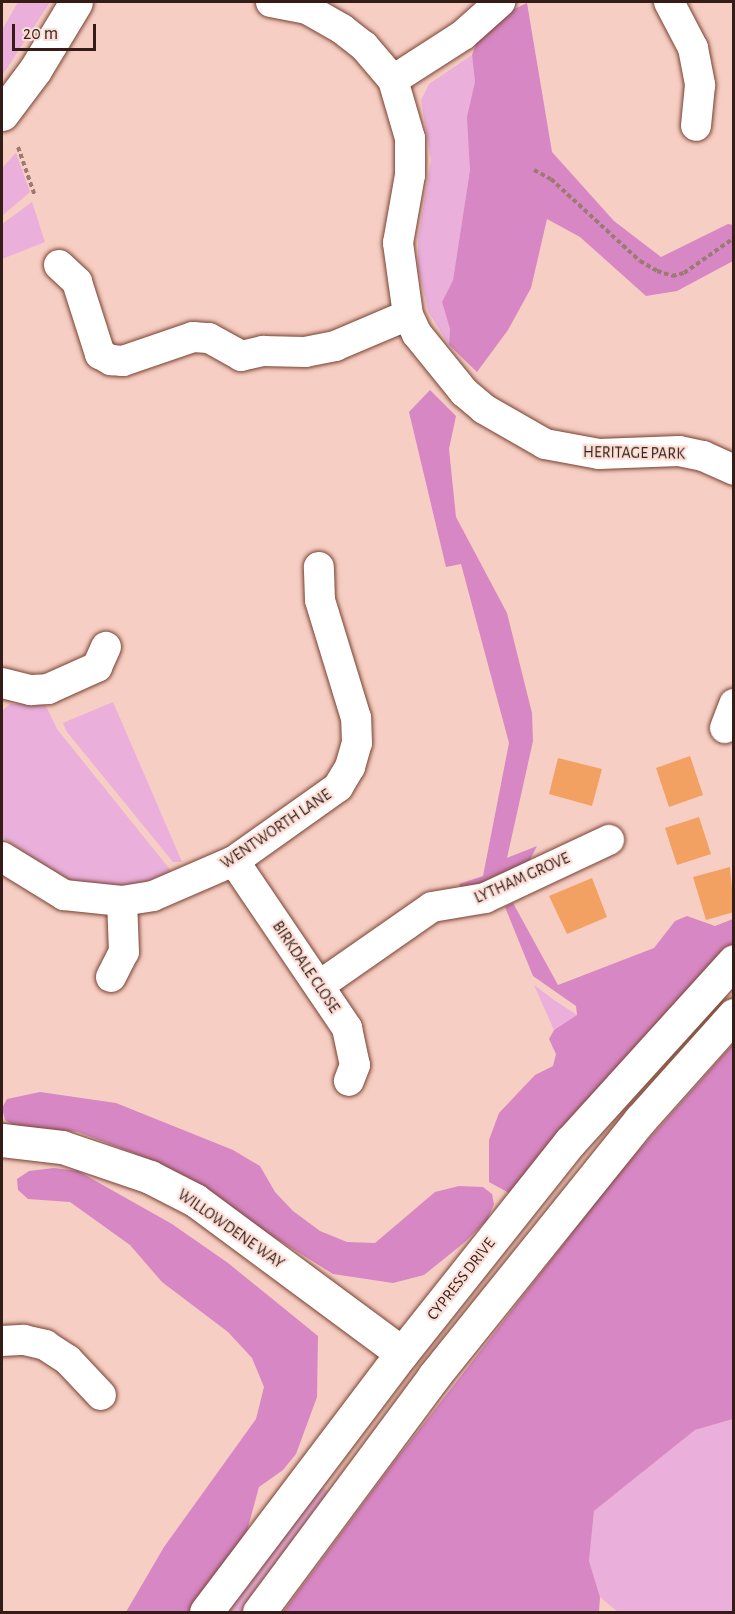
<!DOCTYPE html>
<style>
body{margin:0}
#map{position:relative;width:735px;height:1614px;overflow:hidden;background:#f7cec3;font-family:"Alegreya Sans",sans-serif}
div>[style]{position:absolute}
.green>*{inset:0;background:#eaafda}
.forest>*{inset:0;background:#d787c3}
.building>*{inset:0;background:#f2a163}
.path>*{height:4px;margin-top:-2px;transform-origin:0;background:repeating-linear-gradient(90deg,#9c7a72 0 4.5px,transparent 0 7.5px)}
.roads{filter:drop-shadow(0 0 2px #784131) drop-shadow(0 0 2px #784131)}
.minor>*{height:30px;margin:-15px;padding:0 15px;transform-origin:15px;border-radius:15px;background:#fff}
.tertiary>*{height:33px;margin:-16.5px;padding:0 16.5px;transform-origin:16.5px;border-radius:16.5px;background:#fff}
span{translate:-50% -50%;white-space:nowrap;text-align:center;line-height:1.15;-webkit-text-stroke:4.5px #fbdfd7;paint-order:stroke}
.street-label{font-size:16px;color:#351c16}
.frame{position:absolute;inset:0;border:3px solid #351c16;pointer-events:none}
.scale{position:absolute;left:12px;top:24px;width:84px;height:27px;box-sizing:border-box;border:3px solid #351c16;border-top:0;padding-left:8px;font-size:18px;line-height:21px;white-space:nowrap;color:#351c16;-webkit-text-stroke:4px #fbdfd7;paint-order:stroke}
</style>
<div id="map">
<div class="green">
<div style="clip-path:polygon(18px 2px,50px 2px,2px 76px,2px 30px)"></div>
<div style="clip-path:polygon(472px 55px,475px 82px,470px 170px,453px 280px,442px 302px,450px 329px,449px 345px,428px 311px,418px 267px,418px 239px,431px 160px,421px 100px,429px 84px)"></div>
<div style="clip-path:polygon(16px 153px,30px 192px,2px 216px,2px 168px)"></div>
<div style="clip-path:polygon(32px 202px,45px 242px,2px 259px,2px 224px)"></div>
<div style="clip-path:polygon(113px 702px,182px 862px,173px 862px,67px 732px,63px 723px)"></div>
<div style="clip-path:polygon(10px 704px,45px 704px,57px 729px,172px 872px,133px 886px,106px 888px,70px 883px,2px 837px,2px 711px)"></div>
<div style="clip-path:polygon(534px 985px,554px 1000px,577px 1015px,554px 1030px)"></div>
<div style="clip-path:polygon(733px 1419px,733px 1612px,618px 1612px,600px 1597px,589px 1561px,594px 1511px,695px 1430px)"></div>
<div style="clip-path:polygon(320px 1486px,333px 1495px,247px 1612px,226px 1612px)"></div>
</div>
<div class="forest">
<div style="clip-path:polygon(527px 3px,552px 152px,614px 221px,661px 257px,728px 224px,733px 225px,733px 261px,677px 291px,646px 296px,580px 237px,547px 219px,531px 288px,508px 330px,477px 372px,449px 345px,450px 329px,442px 302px,453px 280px,470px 170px,467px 117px,475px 82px,472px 55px,483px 24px)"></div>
<div style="clip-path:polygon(430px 390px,456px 416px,449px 449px,456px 517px,507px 613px,532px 713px,533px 741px,507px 858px,537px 846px,529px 862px,491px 885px,463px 890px,459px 884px,483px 876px,509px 743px,461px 564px,446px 567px,409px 412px)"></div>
<div style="clip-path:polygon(513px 903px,558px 985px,654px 948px,675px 921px,687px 916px,715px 926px,733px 919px,733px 961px,509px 1193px,489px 1182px,489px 1140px,499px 1113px,535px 1075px,553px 1066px,556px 1054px,549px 1039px,554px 1030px,577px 1015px,576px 1006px,533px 976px,505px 907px)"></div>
<div style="clip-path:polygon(733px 1044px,733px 1419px,695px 1430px,594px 1511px,589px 1561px,600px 1597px,599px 1612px,283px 1612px,394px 1462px,617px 1175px)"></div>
<div style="clip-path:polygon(40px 1092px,116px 1103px,233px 1150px,260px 1166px,275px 1192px,293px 1211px,320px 1231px,347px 1242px,375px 1243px,435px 1192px,459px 1186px,483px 1187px,492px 1194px,494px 1204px,487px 1220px,465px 1242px,424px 1275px,393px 1283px,333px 1274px,149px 1159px,78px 1132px,15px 1126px,5px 1120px,2px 1108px,7px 1099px)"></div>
<div style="clip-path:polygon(54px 1168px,78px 1171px,172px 1224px,228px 1263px,318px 1336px,317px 1397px,296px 1454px,283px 1470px,259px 1487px,247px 1531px,189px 1612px,126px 1612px,164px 1547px,256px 1419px,264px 1387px,252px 1358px,228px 1332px,162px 1282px,130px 1245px,70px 1202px,28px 1199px,18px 1190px,17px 1179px,29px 1171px)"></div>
</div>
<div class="building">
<div style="clip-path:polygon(690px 756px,703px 795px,669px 807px,656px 768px)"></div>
<div style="clip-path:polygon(558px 758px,602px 769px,592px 806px,549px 794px)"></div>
<div style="clip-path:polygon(699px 817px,711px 854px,677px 865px,665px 828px)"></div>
<div style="clip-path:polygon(730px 867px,734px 912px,706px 920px,693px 877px)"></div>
<div style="clip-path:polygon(592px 878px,607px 917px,567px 934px,549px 896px)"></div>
</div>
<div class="path">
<div style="left:18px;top:147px;width:52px;rotate:70.9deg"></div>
<div style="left:534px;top:170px;width:19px;rotate:28deg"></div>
<div style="left:551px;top:179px;width:121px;rotate:42.7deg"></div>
<div style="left:640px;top:261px;width:20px;rotate:30deg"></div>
<div style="left:657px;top:271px;width:16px;rotate:18deg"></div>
<div style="left:672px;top:276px;width:12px;rotate:-14deg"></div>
<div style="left:684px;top:273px;width:61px;rotate:-35deg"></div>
</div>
<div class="roads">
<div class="minor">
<div style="left:271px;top:2px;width:37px;rotate:11deg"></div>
<div style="left:307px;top:9px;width:40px;rotate:29.7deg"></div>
<div style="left:342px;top:29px;width:28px;rotate:38deg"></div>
<div style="left:364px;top:46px;width:45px;rotate:49.5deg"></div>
<div style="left:393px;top:80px;width:60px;rotate:73.7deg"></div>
<div style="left:410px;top:138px;width:37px;rotate:90deg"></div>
<div style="left:410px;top:175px;width:69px;rotate:100deg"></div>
<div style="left:398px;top:243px;width:73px;rotate:82.1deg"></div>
<div style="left:408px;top:315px;width:21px;rotate:65deg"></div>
<div style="left:417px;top:334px;width:75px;rotate:51deg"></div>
<div style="left:464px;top:392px;width:26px;rotate:40deg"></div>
<div style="left:484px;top:409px;width:70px;rotate:29.8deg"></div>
<div style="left:545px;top:444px;width:55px;rotate:10.5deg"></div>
<div style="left:599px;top:454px;width:80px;rotate:-2.1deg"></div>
<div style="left:679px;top:451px;width:25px;rotate:12deg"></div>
<div style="left:703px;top:456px;width:34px;rotate:24deg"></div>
<div style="left:669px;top:2px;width:52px;rotate:62.4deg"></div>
<div style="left:693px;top:48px;width:38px;rotate:79deg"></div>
<div style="left:700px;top:85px;width:41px;rotate:95.6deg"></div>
<div style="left:393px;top:80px;width:83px;rotate:-32.7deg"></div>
<div style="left:463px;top:35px;width:50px;rotate:-41.7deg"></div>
<div style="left:59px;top:265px;width:25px;rotate:43deg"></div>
<div style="left:77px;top:282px;width:76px;rotate:72.3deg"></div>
<div style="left:100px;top:354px;width:13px;rotate:29deg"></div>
<div style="left:111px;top:360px;width:12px;rotate:5deg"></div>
<div style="left:123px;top:361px;width:74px;rotate:-18.9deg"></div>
<div style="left:193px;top:337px;width:16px;rotate:4deg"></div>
<div style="left:209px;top:338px;width:37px;rotate:29deg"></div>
<div style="left:241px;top:356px;width:23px;rotate:-13deg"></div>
<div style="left:263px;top:351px;width:42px;rotate:1.4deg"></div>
<div style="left:305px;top:352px;width:31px;rotate:-11deg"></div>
<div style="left:335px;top:346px;width:79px;rotate:-23deg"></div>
<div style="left:2px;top:683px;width:30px;rotate:14deg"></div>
<div style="left:31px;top:690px;width:17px;rotate:-3deg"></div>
<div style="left:48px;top:689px;width:54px;rotate:-24.2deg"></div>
<div style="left:97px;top:667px;width:22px;rotate:-66deg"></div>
<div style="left:725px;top:728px;width:26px;rotate:-69deg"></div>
<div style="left:2px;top:857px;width:73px;rotate:31.5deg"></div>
<div style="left:64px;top:895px;width:58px;rotate:5.9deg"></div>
<div style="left:122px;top:901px;width:31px;rotate:-9deg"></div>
<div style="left:153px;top:896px;width:88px;rotate:-23.4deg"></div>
<div style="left:234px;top:861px;width:128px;rotate:-35.4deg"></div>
<div style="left:338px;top:787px;width:23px;rotate:-59deg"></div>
<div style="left:350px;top:767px;width:25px;rotate:-74deg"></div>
<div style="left:357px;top:743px;width:25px;rotate:-92deg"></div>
<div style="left:356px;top:718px;width:123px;rotate:-107deg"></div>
<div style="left:320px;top:600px;width:33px;rotate:-92deg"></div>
<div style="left:234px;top:861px;width:202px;rotate:55.9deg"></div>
<div style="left:347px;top:1028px;width:38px;rotate:78deg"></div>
<div style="left:355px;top:1065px;width:17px;rotate:111deg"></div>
<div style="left:111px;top:977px;width:28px;rotate:-63deg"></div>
<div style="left:124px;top:952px;width:51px;rotate:-92.2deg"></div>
<div style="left:320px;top:985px;width:136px;rotate:-34.9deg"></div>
<div style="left:432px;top:907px;width:54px;rotate:-9.6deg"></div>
<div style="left:485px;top:898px;width:137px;rotate:-25.1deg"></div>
<div style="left:2px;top:1341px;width:22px;rotate:-3deg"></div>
<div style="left:24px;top:1340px;width:22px;rotate:13deg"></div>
<div style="left:45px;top:1345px;width:27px;rotate:33deg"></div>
<div style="left:68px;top:1360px;width:48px;rotate:46.7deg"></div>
</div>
<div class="tertiary">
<div style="left:2px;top:114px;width:55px;rotate:-53.1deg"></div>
<div style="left:35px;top:70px;width:79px;rotate:-58.9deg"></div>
<div style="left:2px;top:1140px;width:60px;rotate:6.7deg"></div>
<div style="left:62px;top:1147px;width:93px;rotate:18.8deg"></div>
<div style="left:150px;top:1177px;width:51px;rotate:27.1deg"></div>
<div style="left:195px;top:1200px;width:257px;rotate:36.5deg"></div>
<div style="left:206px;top:1612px;width:325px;rotate:-52.9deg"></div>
<div style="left:402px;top:1353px;width:270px;rotate:-51.5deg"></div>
<div style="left:570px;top:1142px;width:244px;rotate:-47.8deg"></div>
<div style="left:259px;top:1612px;width:294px;rotate:-53.4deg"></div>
<div style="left:434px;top:1376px;width:329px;rotate:-51.2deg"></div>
<div style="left:640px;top:1120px;width:141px;rotate:-48.2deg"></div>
</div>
</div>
<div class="street-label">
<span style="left:634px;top:453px;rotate:1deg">HERITAGE PARK</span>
<span style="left:276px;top:829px;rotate:-34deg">WENTWORTH LANE</span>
<span style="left:522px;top:878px;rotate:-24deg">LYTHAM GROVE</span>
<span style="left:306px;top:967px;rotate:56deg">BIRKDALE CLOSE</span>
<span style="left:231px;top:1229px;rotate:35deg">WILLOWDENE WAY</span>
<span style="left:461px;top:1279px;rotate:-52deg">CYPRESS DRIVE</span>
</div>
<div class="frame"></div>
<div class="scale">20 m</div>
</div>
